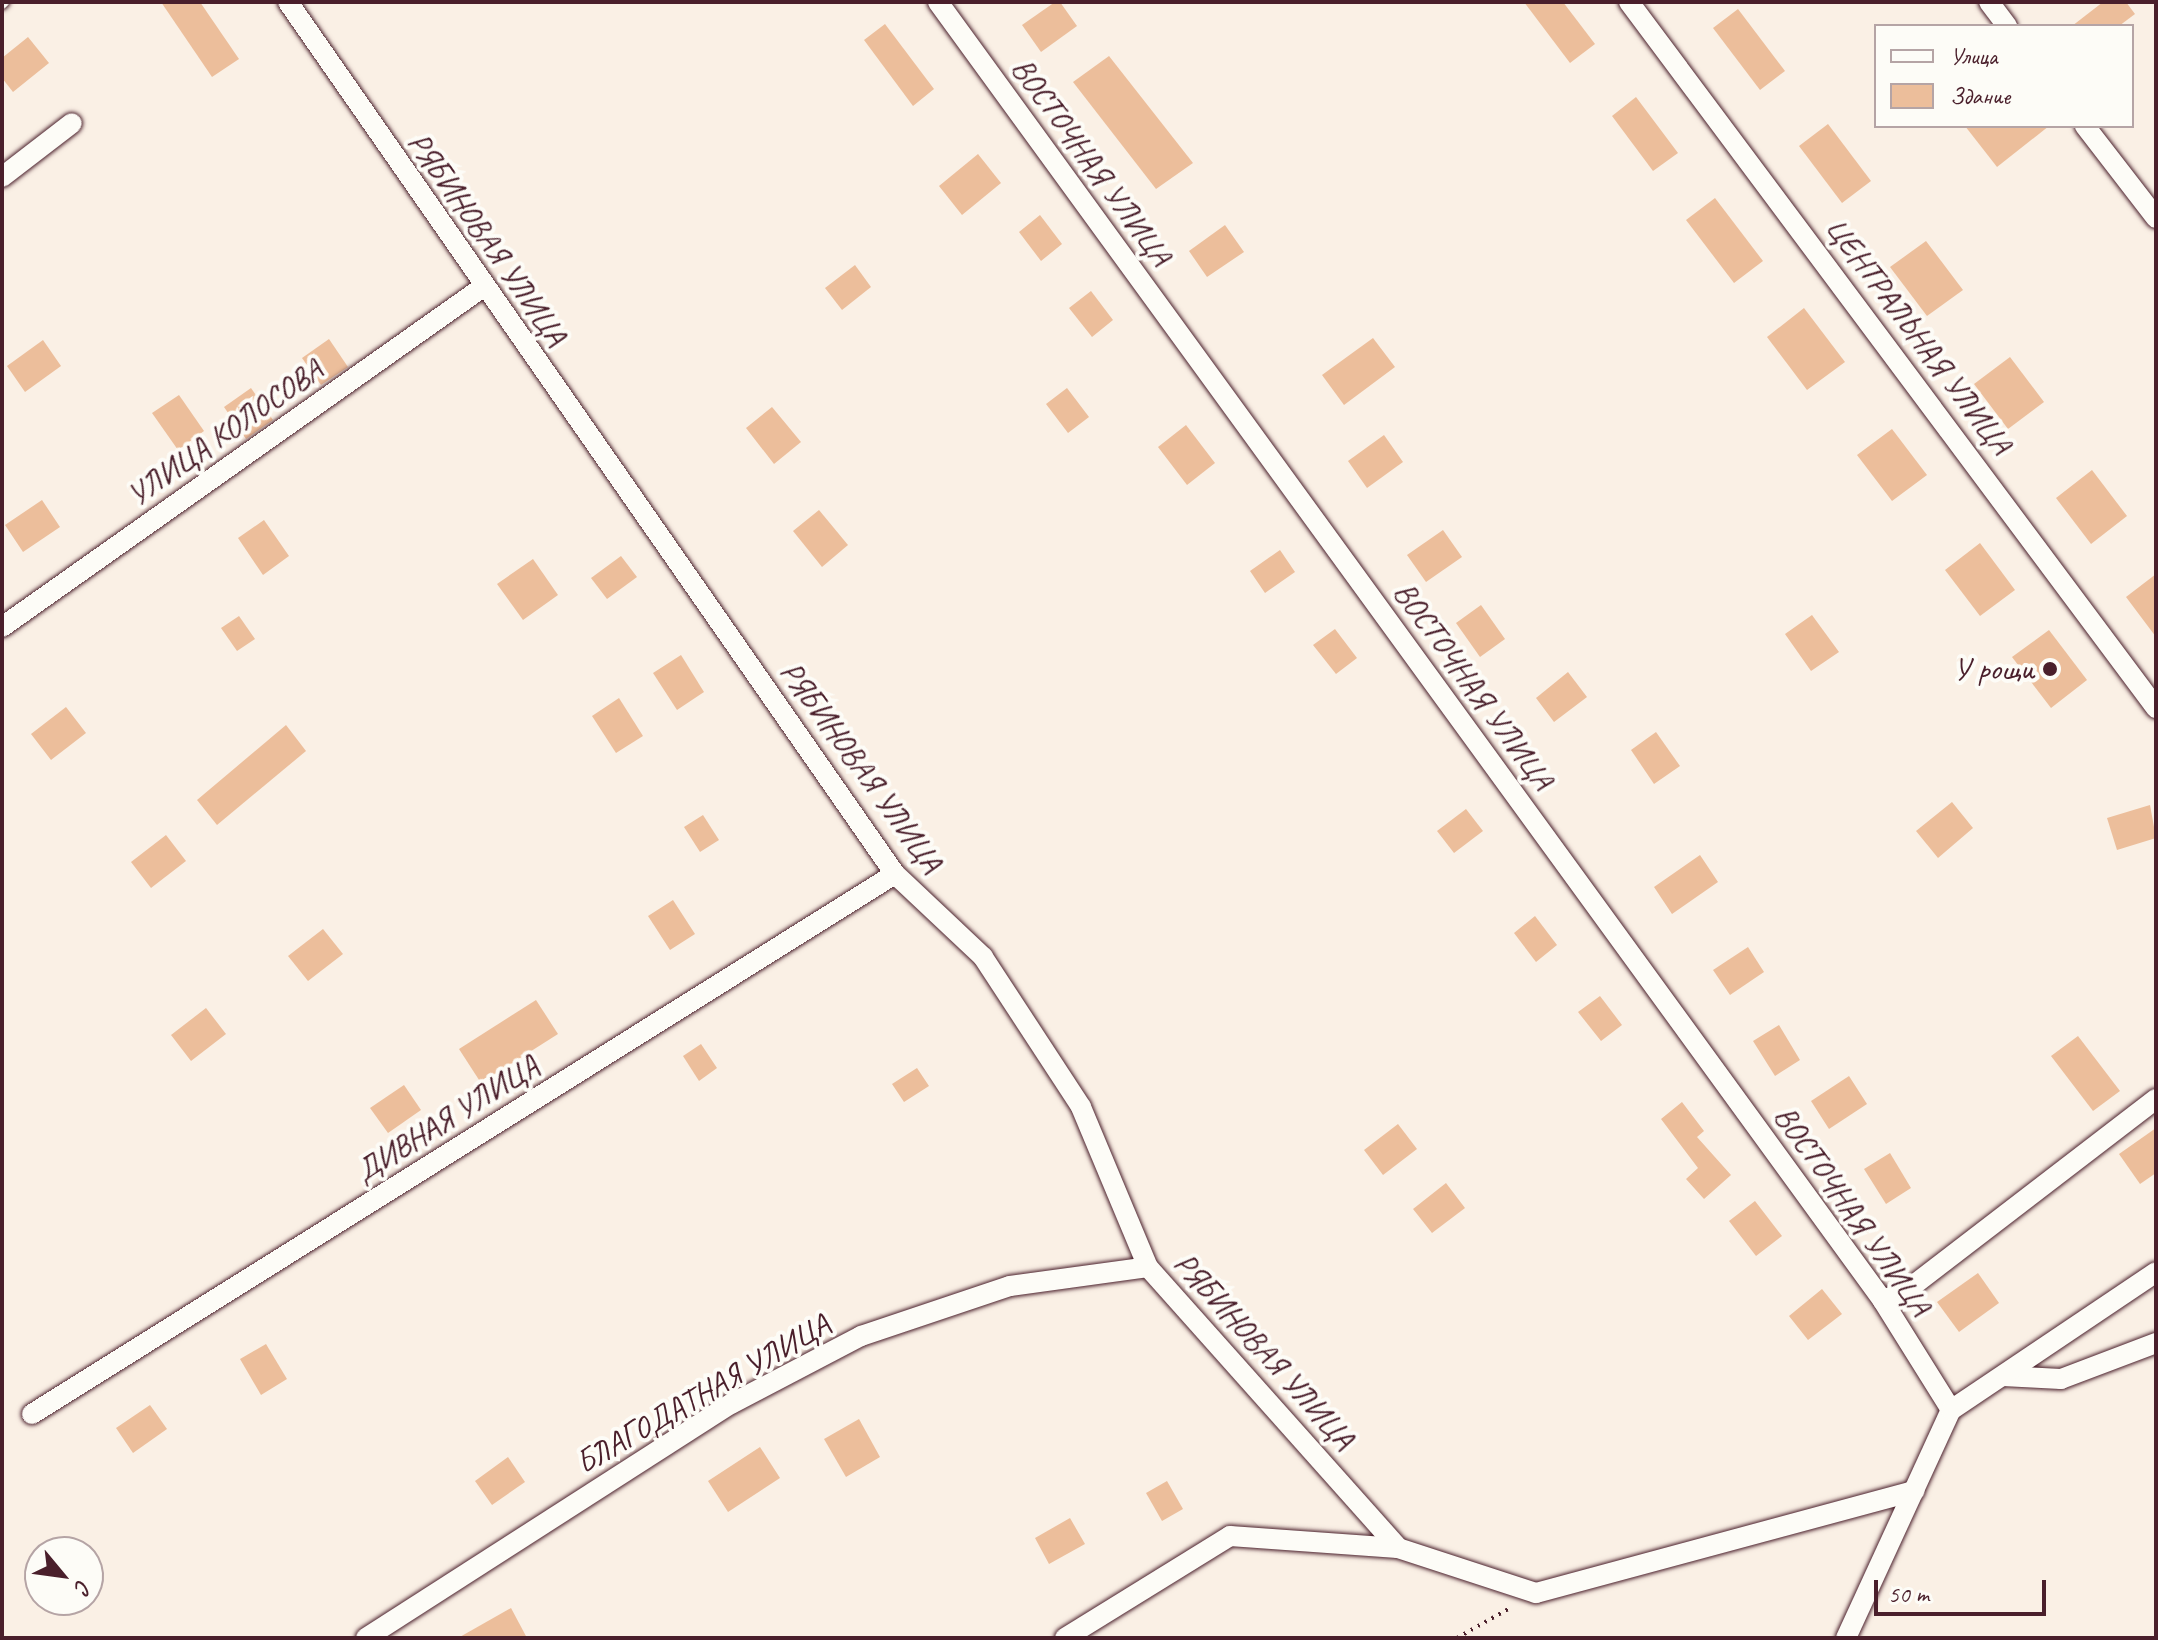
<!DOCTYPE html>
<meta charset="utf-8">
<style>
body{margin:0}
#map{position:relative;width:2158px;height:1640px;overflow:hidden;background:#faf0e5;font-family:Caveat,sans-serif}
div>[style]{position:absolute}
.building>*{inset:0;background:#ecbe9b}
.path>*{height:4px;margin-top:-2px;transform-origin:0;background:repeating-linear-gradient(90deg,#4a1f2b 0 2px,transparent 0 8px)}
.roads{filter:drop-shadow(0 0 2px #4a1f2b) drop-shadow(0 0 2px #4a1f2b)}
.lane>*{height:10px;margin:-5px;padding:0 5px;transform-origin:5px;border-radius:5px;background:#fdfcf7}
.street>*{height:20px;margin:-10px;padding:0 10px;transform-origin:10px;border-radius:10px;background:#fdfcf7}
.dots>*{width:22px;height:22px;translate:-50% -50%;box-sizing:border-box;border:4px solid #fdfcf7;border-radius:50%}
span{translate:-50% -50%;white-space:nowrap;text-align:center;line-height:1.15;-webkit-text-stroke:8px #fdfcf7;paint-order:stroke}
.street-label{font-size:32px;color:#4a1f2b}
.poi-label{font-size:32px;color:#4a1f2b}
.right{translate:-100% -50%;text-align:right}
.frame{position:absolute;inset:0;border:4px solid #4a1f2b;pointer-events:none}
.legend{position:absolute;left:1874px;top:24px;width:260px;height:104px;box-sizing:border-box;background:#fdfcf7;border:2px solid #b5a4a5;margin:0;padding:10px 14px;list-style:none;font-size:24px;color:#4a1f2b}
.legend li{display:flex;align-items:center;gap:16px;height:40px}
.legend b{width:40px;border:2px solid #b5a4a5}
.north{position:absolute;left:24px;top:1536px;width:80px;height:80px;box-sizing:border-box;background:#fdfcf7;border:2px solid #b5a4a5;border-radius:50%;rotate:119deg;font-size:22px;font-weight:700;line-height:32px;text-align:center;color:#4a1f2b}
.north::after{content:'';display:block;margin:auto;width:28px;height:36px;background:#4a1f2b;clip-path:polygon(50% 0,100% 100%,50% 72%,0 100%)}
.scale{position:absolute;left:1874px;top:1580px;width:172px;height:36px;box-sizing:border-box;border:4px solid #4a1f2b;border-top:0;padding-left:10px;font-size:24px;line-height:28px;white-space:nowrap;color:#4a1f2b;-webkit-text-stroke:6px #fdfcf7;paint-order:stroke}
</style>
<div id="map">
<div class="building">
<div style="clip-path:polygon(161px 2px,200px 2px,239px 59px,212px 77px)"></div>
<div style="clip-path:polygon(1055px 2px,1060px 2px,1077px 26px,1041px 52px,1022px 25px)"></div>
<div style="clip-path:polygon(1524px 2px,1563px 2px,1595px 44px,1570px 63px)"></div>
<div style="clip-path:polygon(2103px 2px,2126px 2px,2135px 14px,2119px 26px,2072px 26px)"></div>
<div style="clip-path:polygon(1738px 9px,1785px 71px,1760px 90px,1713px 28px)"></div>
<div style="clip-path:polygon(885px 24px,934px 89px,913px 106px,864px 40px)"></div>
<div style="clip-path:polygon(28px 37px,49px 63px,13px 92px,2px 78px,2px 58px)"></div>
<div style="clip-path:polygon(1109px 56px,1193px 163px,1156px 189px,1073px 82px)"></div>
<div style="clip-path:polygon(1636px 97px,1678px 153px,1653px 171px,1612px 116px)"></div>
<div style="clip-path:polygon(1828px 124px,1871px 181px,1842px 203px,1799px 146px)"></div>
<div style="clip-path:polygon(1965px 126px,2049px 126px,1997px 167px)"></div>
<div style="clip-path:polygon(978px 154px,1001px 183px,962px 215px,939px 186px)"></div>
<div style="clip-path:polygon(1715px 198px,1763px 261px,1734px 283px,1686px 220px)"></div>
<div style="clip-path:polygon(1040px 215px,1062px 244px,1041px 261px,1019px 232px)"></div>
<div style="clip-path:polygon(1225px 225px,1244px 252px,1207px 277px,1189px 251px)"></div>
<div style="clip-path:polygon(1926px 241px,1963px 290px,1927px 316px,1890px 267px)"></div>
<div style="clip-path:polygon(855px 265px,871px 287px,842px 310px,825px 288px)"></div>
<div style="clip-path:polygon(1091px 291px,1113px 320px,1092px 337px,1069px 308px)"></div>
<div style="clip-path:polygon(1804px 308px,1845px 362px,1807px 390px,1767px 337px)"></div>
<div style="clip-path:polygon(1373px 338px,1395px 367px,1344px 405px,1322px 375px)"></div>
<div style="clip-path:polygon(329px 339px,348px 367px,321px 385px,302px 358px)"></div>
<div style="clip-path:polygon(43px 340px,61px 366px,25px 392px,7px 366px)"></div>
<div style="clip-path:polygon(2010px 357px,2044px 402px,2008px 429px,1974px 384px)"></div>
<div style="clip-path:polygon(251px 388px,273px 420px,246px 439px,224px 407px)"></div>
<div style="clip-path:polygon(1067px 388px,1089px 417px,1068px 433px,1046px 404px)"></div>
<div style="clip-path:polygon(179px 395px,204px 431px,178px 450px,152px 413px)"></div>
<div style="clip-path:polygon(772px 407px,801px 442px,774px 464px,746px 428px)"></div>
<div style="clip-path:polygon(1186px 425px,1215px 463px,1187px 485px,1158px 447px)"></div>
<div style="clip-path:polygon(1892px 429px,1927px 475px,1892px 501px,1857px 455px)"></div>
<div style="clip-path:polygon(1384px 435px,1403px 462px,1367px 488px,1348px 461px)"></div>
<div style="clip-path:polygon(2092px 470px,2127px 516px,2091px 544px,2056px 498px)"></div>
<div style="clip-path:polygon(42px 500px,60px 527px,23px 552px,5px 525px)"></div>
<div style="clip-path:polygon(819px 510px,848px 545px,822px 567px,793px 531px)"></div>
<div style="clip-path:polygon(264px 520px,289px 556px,263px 575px,238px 538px)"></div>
<div style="clip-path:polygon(1443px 530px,1462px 557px,1426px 582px,1407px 555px)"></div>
<div style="clip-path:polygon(1980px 543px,2015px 590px,1980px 616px,1945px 570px)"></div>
<div style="clip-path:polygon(1280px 550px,1295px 572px,1265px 593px,1250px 571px)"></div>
<div style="clip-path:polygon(621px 556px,637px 577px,607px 599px,591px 578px)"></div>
<div style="clip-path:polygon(533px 559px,558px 595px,523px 620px,497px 584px)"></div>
<div style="clip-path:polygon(2156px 574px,2156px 637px,2126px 597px)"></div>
<div style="clip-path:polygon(1481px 605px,1505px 639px,1480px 657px,1456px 623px)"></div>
<div style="clip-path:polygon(1812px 615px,1839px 652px,1811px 671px,1785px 634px)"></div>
<div style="clip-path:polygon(239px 616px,255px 639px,237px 651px,221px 628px)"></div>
<div style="clip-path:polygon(1335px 629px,1357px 658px,1336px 674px,1313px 645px)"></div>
<div style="clip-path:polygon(2049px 630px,2087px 680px,2051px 708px,2012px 657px)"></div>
<div style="clip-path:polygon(681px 655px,704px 692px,677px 710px,653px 673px)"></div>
<div style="clip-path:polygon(1568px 672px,1587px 697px,1554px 722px,1536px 698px)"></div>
<div style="clip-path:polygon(619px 698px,643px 736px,616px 753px,592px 716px)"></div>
<div style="clip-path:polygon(66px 707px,86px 733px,51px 760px,31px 734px)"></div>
<div style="clip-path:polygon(286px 725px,306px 751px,217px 825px,197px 800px)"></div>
<div style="clip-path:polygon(1656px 732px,1680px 766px,1654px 784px,1631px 750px)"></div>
<div style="clip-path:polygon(1952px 802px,1973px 828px,1938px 858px,1916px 831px)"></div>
<div style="clip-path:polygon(2150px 805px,2156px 838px,2117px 850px,2107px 818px)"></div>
<div style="clip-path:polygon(1466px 809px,1483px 831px,1454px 853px,1437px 831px)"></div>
<div style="clip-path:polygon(703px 815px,719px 840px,700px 852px,684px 827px)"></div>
<div style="clip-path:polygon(166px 835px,186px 861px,151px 888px,131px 862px)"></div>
<div style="clip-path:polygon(1700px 855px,1718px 882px,1672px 914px,1654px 887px)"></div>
<div style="clip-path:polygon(673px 900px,695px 934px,670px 950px,648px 916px)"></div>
<div style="clip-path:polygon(1535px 916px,1557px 945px,1536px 962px,1514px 933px)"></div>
<div style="clip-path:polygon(323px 929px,343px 954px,308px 981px,288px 956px)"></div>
<div style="clip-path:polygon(1748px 947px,1764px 972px,1730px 995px,1713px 970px)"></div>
<div style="clip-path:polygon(1600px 996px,1622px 1025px,1601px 1041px,1578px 1012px)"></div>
<div style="clip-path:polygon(536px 1000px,558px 1034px,481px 1083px,459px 1049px)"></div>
<div style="clip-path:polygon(206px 1008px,226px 1034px,191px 1061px,171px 1035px)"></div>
<div style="clip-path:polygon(1779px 1025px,1800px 1060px,1775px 1076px,1753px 1041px)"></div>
<div style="clip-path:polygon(2078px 1036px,2120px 1091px,2093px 1111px,2051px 1056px)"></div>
<div style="clip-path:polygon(701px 1044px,717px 1068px,699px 1081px,683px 1056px)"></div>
<div style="clip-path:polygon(917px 1068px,929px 1086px,904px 1102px,892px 1084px)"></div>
<div style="clip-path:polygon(1849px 1076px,1867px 1104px,1829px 1129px,1811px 1101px)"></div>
<div style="clip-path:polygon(404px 1085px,421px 1110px,388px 1133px,370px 1108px)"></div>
<div style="clip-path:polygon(1682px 1102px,1704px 1131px,1697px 1137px,1731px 1175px,1704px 1199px,1686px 1179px,1698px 1168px,1661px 1119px)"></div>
<div style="clip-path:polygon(1398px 1124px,1417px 1149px,1383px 1175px,1364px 1150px)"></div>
<div style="clip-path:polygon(2156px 1128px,2156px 1173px,2140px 1184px,2119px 1154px)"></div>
<div style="clip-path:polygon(1890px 1153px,1911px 1188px,1886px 1204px,1864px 1169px)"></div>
<div style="clip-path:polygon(1446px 1183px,1465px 1208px,1432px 1233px,1413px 1209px)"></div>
<div style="clip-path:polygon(1755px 1201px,1782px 1236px,1756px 1256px,1729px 1221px)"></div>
<div style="clip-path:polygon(1978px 1273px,1999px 1303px,1959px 1332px,1937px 1302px)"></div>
<div style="clip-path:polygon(1822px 1289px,1842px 1314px,1808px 1340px,1789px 1316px)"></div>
<div style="clip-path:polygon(266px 1344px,287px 1379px,261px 1395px,240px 1359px)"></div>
<div style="clip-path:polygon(150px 1405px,167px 1429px,133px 1453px,116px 1428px)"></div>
<div style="clip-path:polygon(859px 1419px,880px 1457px,846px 1477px,824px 1439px)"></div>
<div style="clip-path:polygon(760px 1447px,780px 1478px,728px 1512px,708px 1481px)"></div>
<div style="clip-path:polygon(508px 1457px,525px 1482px,492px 1505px,475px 1481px)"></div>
<div style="clip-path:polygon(1167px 1481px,1183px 1509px,1162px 1521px,1146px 1493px)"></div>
<div style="clip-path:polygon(1070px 1518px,1085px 1544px,1049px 1564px,1035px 1538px)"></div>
<div style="clip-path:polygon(511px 1608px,527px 1638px,458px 1638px)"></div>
</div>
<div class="path">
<div style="left:1457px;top:1638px;width:61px;rotate:-29.5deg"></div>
</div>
<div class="roads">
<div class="lane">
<div style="left:2px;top:4px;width:3px;rotate:-45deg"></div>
</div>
<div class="street">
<div style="left:288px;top:2px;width:1062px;rotate:55.16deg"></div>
<div style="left:895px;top:874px;width:121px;rotate:43.3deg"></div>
<div style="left:983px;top:957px;width:179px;rotate:56.8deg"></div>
<div style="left:1081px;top:1107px;width:173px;rotate:67.3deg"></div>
<div style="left:1148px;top:1267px;width:376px;rotate:48.3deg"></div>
<div style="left:938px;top:2px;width:1606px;rotate:53.96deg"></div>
<div style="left:1883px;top:1301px;width:128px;rotate:58deg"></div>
<div style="left:1629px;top:2px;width:881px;rotate:53.26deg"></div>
<div style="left:1989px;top:2px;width:30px;rotate:53deg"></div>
<div style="left:2085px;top:126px;width:116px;rotate:52.3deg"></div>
<div style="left:2px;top:177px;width:88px;rotate:-37.6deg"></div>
<div style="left:2px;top:627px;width:589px;rotate:-35.25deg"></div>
<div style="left:1883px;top:1301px;width:31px;rotate:-27deg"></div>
<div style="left:1911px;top:1287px;width:309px;rotate:-37.5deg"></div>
<div style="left:2003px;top:1376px;width:58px;rotate:3deg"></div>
<div style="left:2061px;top:1379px;width:102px;rotate:-20.8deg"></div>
<div style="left:32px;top:1414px;width:1018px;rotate:-32.04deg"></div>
<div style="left:366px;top:1638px;width:434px;rotate:-32.7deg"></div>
<div style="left:731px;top:1404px;width:147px;rotate:-27.6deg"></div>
<div style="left:861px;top:1336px;width:157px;rotate:-18.6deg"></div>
<div style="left:1010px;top:1286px;width:139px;rotate:-7.8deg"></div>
<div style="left:1065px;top:1638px;width:194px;rotate:-31.7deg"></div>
<div style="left:1230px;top:1536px;width:168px;rotate:4.1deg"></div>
<div style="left:1398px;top:1548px;width:145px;rotate:18.1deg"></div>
<div style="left:1536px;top:1593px;width:392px;rotate:-15.1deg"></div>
<div style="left:1846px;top:1638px;width:251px;rotate:-65.3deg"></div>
<div style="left:1951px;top:1410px;width:247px;rotate:-33.9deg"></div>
</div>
</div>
<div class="dots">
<div style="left:2050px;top:669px;background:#4a1f2b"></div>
</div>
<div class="street-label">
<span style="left:1091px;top:162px;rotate:54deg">ВОСТОЧНАЯ УЛИЦА</span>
<span style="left:487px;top:239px;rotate:55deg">РЯБИНОВАЯ УЛИЦА</span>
<span style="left:1918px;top:336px;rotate:53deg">ЦЕНТРАЛЬНАЯ УЛИЦА</span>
<span style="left:225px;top:433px;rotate:-35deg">УЛИЦА КОЛОСОВА</span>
<span style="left:1473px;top:686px;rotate:54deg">ВОСТОЧНАЯ УЛИЦА</span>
<span style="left:861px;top:767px;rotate:54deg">РЯБИНОВАЯ УЛИЦА</span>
<span style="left:447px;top:1119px;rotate:-32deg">ДИВНАЯ УЛИЦА</span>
<span style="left:1852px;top:1211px;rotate:55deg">ВОСТОЧНАЯ УЛИЦА</span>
<span style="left:1264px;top:1351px;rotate:48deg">РЯБИНОВАЯ УЛИЦА</span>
<span style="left:703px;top:1394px;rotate:-30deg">БЛАГОДАТНАЯ УЛИЦА</span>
</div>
<div class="poi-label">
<span class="right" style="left:2034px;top:669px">У рощи</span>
</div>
<div class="frame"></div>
<ul class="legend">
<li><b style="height:10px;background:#fdfcf7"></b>Улица</li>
<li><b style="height:22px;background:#ecbe9b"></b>Здание</li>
</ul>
<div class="north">С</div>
<div class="scale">50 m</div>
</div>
